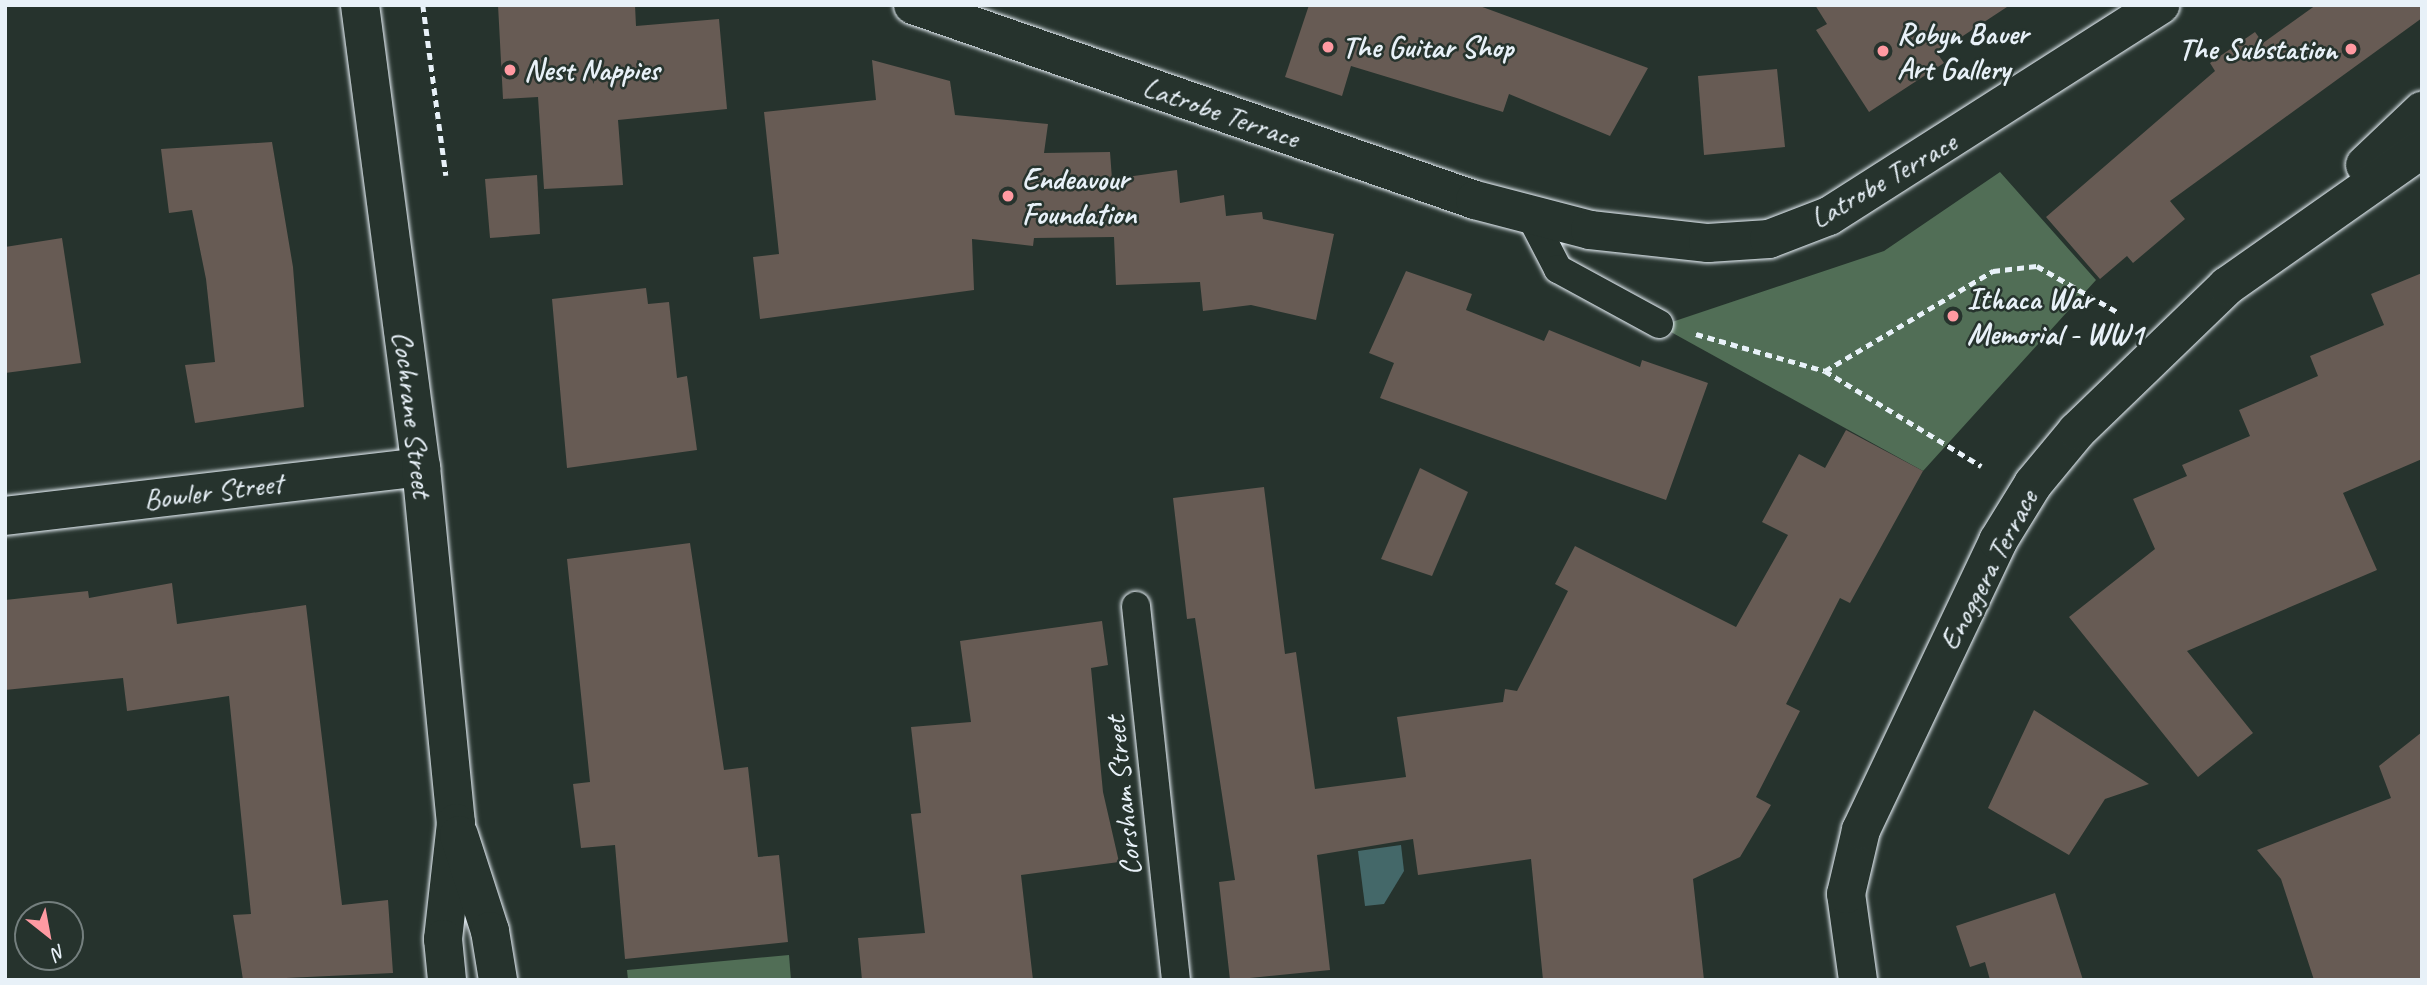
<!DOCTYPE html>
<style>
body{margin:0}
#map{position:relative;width:2427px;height:985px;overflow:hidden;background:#26332d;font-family:Caveat,sans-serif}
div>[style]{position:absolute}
.green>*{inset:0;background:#516e56}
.water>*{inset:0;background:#446869}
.building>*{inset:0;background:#675b54}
.path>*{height:4.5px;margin-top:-2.25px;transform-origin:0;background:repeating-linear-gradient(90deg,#e8f1f8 0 7px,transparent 0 12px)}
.roads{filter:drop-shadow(0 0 2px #e8f1f8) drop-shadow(0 0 2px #e8f1f8)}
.service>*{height:28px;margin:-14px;padding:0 14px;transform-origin:14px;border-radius:14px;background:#26332d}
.minor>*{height:38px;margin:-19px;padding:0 19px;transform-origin:19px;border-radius:19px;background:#26332d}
.tertiary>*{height:38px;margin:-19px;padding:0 19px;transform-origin:19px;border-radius:19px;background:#26332d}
.secondary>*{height:38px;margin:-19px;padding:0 19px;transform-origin:19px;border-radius:19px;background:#26332d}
.dots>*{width:19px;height:19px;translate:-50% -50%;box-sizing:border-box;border:4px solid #26332d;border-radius:50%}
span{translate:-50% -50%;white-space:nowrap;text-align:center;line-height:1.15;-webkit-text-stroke:5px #26332d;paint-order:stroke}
.poi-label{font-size:30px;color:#e8f1f8;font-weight:700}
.left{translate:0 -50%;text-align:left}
.right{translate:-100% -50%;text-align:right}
.street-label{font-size:30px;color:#e8f1f8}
.frame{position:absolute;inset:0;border:7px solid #e8f1f8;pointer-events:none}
.north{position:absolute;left:14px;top:901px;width:70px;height:70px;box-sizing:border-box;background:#26332d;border:2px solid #747f7e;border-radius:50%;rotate:149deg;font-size:19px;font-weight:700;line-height:28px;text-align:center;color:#e8f1f8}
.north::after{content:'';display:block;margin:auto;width:24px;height:32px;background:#ff9aa2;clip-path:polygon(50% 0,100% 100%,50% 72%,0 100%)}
</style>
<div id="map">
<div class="green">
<div style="clip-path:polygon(2000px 172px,2096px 280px,1923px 471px,1660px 326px,1884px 251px)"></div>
<div style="clip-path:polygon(789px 955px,791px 980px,628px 980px,627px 970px)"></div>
</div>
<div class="water">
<div style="clip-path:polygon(1401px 845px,1404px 871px,1384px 904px,1365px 906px,1358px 851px)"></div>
</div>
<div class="building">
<div style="clip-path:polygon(498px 5px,635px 5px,636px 26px,719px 19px,727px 109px,618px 120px,623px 185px,544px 189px,538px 97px,503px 99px)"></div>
<div style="clip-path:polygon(1309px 5px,1477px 5px,1648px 68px,1610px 136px,1509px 94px,1503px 112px,1351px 66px,1342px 96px,1285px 77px)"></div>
<div style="clip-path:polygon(1815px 5px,2010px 5px,1937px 53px,1944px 63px,1869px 112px,1816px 30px,1827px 24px)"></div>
<div style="clip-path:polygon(2316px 5px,2422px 5px,2422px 18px,2170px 201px,2185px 219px,2133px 263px,2127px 256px,2100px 279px,2046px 217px,2215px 71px,2210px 63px,2255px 32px,2263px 43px)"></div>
<div style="clip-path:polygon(872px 60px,950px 81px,955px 115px,1048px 124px,1044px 153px,1110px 152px,1112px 179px,1177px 170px,1180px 203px,1224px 195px,1226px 216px,1262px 212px,1263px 219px,1334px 234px,1316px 320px,1251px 305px,1203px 311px,1200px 282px,1116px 285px,1114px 237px,1034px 238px,1033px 246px,972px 239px,974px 290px,760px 319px,753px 257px,779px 254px,764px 112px,876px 100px)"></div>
<div style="clip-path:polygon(1777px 69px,1785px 147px,1704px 155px,1698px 76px)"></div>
<div style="clip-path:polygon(272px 142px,293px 267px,304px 407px,195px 423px,185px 365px,215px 362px,206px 279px,192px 210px,169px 213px,161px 149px)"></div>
<div style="clip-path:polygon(537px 175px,540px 234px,490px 238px,485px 179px)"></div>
<div style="clip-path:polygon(62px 238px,81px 363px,5px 373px,5px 247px)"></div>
<div style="clip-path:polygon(1406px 271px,1472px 294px,1466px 310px,1544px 341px,1549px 330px,1640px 367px,1642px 360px,1708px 383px,1666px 500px,1380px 398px,1394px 363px,1369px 353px)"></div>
<div style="clip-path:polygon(2422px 273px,2422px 459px,2343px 493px,2377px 570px,2187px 651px,2253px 733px,2198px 777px,2069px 617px,2155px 549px,2133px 499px,2187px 476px,2182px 465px,2250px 436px,2239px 410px,2318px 376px,2310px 356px,2384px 325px,2371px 294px)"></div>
<div style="clip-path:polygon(646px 288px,648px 304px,669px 302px,677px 378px,687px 376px,697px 450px,567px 468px,552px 299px)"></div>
<div style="clip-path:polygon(1846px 430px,1923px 471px,1850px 603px,1840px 598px,1786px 704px,1800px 711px,1756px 797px,1771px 805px,1740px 857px,1693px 879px,1704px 980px,1543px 980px,1531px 859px,1418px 875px,1413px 839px,1317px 855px,1330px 970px,1230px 980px,1219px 882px,1235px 880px,1195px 618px,1187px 619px,1173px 498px,1264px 487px,1285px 654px,1296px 652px,1315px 789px,1406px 777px,1397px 717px,1503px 702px,1505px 689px,1517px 691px,1568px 591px,1555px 584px,1575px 546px,1736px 627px,1788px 535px,1762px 522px,1799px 454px,1825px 468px)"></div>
<div style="clip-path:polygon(1420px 468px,1468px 492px,1432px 576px,1381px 559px)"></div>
<div style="clip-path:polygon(690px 543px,724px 770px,748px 767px,758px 857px,779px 855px,788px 942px,625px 959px,615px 845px,581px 848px,573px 784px,590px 782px,567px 559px)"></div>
<div style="clip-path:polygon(172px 583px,177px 624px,306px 605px,342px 905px,388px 900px,393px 973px,243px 980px,233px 915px,251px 914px,229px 696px,127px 711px,123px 678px,5px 690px,5px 600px,88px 591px,89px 598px)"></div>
<div style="clip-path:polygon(1102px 621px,1108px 665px,1091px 668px,1103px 792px,1119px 862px,1021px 875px,1033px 980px,862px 980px,858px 938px,925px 933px,911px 814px,921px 813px,911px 727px,971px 722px,960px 641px)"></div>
<div style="clip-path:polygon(2034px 710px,2149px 784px,2105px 799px,2069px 855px,1988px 808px)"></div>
<div style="clip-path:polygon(2422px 732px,2422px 980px,2314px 980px,2281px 879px,2257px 850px,2391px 798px,2379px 766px)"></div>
<div style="clip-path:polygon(2055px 893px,2083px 980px,1990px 980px,1985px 962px,1970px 967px,1956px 926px)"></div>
</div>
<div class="path">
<div style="left:423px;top:5px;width:172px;rotate:82.3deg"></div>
<div style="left:1696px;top:334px;width:134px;rotate:16deg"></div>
<div style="left:1825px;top:371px;width:183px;rotate:31.3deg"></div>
<div style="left:1825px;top:371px;width:196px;rotate:-30.8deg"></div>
<div style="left:1993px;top:271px;width:44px;rotate:-6.5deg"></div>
<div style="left:2037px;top:266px;width:95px;rotate:29.8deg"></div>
</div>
<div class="roads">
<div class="service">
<div style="left:1530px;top:215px;width:61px;rotate:62.6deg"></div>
<div style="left:1558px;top:269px;width:115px;rotate:28.6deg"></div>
<div style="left:1136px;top:606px;width:376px;rotate:83.9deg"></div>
</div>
<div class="minor">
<div style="left:5px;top:516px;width:419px;rotate:-6.7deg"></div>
</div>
<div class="tertiary">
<div style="left:360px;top:5px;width:466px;rotate:82.5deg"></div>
<div style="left:421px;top:467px;width:358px;rotate:84.4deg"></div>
<div style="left:456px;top:823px;width:117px;rotate:96.4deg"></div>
<div style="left:443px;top:939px;width:41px;rotate:84.4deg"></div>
<div style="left:459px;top:835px;width:101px;rotate:72.1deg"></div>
<div style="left:490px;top:931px;width:50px;rotate:80.7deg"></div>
</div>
<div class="secondary">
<div style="left:913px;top:5px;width:595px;rotate:19.14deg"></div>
<div style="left:1475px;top:200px;width:119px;rotate:14.6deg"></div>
<div style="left:1590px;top:230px;width:119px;rotate:6.3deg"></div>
<div style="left:1708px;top:243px;width:61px;rotate:-3.8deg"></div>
<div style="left:1769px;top:239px;width:64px;rotate:-21deg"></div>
<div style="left:1829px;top:216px;width:393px;rotate:-32.5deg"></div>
<div style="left:2365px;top:165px;width:79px;rotate:-43.5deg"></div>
<div style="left:1858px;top:980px;width:87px;rotate:-97.9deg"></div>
<div style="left:1846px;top:894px;width:66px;rotate:-76.8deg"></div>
<div style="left:1861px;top:830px;width:320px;rotate:-64.6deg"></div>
<div style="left:1998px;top:541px;width:67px;rotate:-58.4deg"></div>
<div style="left:2033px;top:484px;width:69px;rotate:-50.3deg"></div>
<div style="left:2077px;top:431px;width:209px;rotate:-44deg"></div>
<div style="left:2227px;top:286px;width:238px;rotate:-35.1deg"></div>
</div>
</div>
<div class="dots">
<div style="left:1328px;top:47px;background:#ff9aa2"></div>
<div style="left:2351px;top:49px;background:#ff9aa2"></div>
<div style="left:1883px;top:51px;background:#ff9aa2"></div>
<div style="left:510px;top:70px;background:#ff9aa2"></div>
<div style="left:1008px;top:196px;background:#ff9aa2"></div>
<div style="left:1953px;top:316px;background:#ff9aa2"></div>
</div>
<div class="poi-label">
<span class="left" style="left:1897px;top:51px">Robyn Bauer<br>Art Gallery</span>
<span class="left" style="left:1342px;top:47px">The Guitar Shop</span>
<span class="right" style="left:2337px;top:49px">The Substation</span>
<span class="left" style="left:524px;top:70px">Nest Nappies</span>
<span class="left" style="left:1022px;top:196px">Endeavour<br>Foundation</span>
<span class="left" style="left:1967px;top:316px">Ithaca War<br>Memorial - WW1</span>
</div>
<div class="street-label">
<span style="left:1221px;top:112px;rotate:19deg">Latrobe Terrace</span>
<span style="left:1883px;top:180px;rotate:-30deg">Latrobe Terrace</span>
<span style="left:413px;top:414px;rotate:83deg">Cochrane Street</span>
<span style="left:213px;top:491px;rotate:-7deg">Bowler Street</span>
<span style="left:1988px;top:570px;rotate:-62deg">Enoggera Terrace</span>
<span style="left:1123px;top:796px;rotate:-96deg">Corsham Street</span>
</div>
<div class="frame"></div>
<div class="north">N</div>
</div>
